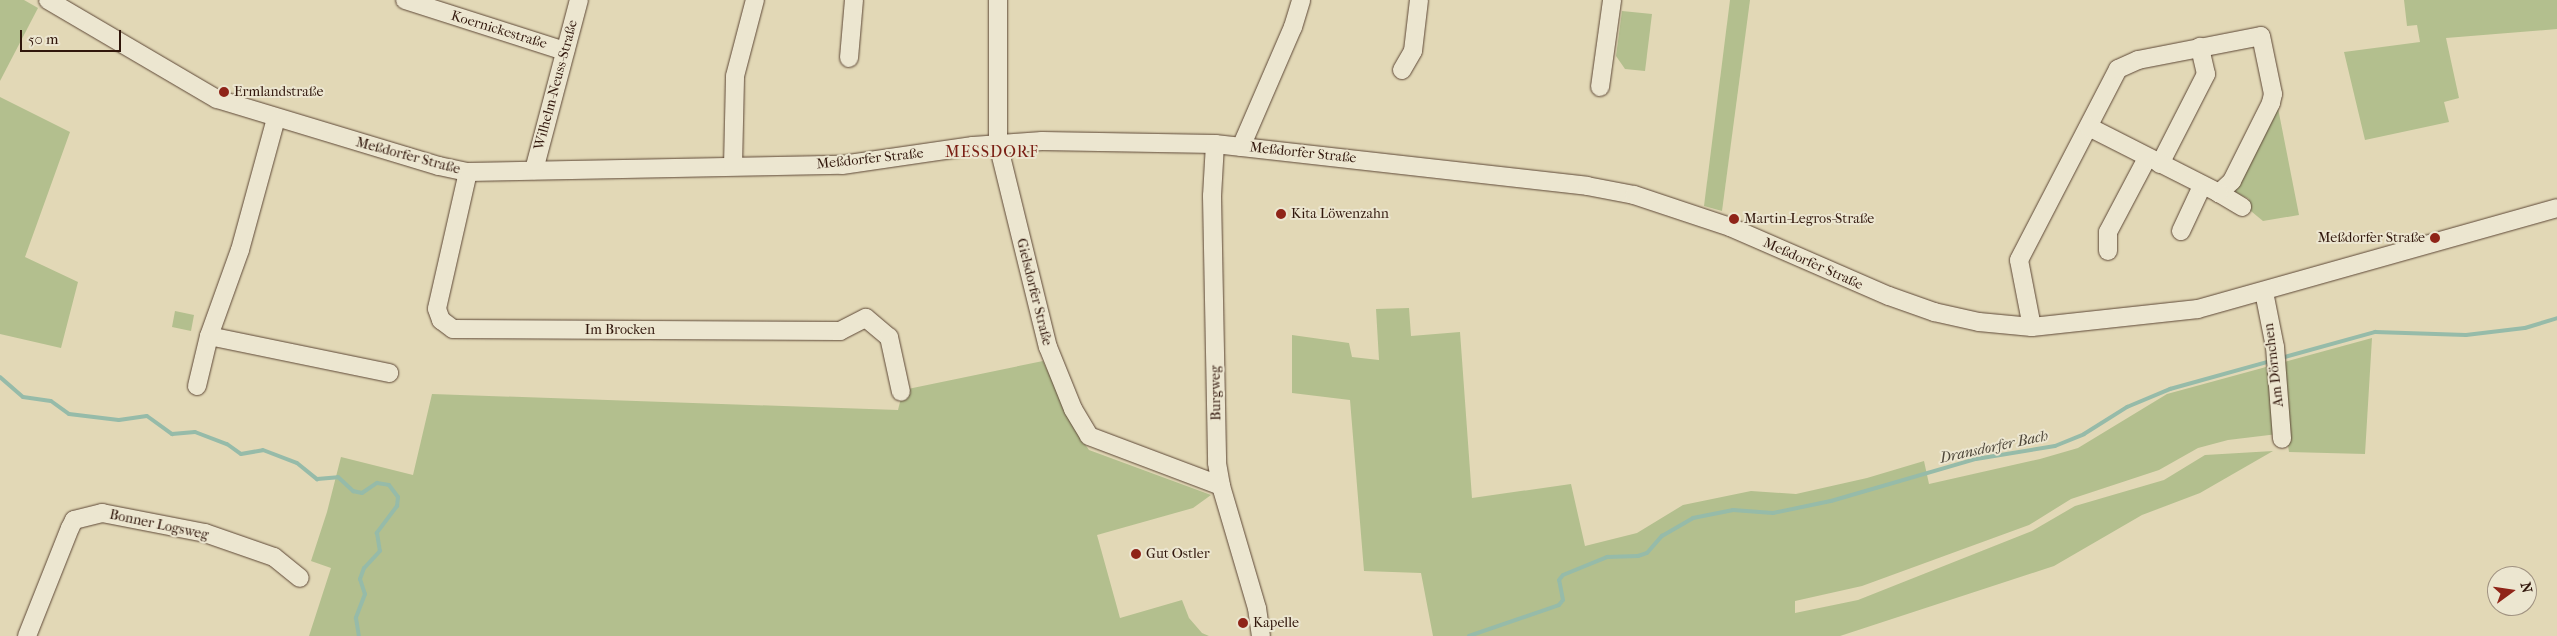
<!DOCTYPE html>
<meta charset="utf-8">
<style>
body{margin:0}
#map{position:relative;width:2557px;height:636px;overflow:hidden;background:#e2d8b6;font-family:"IM FELL French Canon",serif}
div>[style]{position:absolute}
.green>*{inset:0;background:#b3bf8e}
.stream>*{height:4px;margin:-2px;padding:0 2px;transform-origin:2px;border-radius:2px;background:#96bba9}
.roads{filter:drop-shadow(0 0 1px #5d4736) drop-shadow(0 0 1px #5d4736)}
.minor>*{height:18px;margin:-9px;padding:0 9px;transform-origin:9px;border-radius:9px;background:#ece6d0}
.dots>*{width:14px;height:14px;translate:-50% -50%;box-sizing:border-box;border:2px solid #ece6d0;border-radius:50%}
span{translate:-50% -50%;white-space:nowrap;text-align:center;line-height:1.15;-webkit-text-stroke:4px #ece6d0;paint-order:stroke}
.street-label{font-size:14px;color:#31170c}
.poi-label{font-size:14px;color:#31170c}
.left{translate:0 -50%;text-align:left}
.right{translate:-100% -50%;text-align:right}
.water-label{font-size:15px;color:#4f483b;font-style:italic}
.quarter-label{font-size:16px;color:#7a1f14;letter-spacing:1px}
.north{position:absolute;left:2487px;top:566px;width:50px;height:50px;box-sizing:border-box;background:#ece6d0;border:1px solid #a19382;border-radius:50%;rotate:76deg;font-size:14px;font-weight:700;line-height:20px;text-align:center;color:#31170c}
.north::after{content:'';display:block;margin:auto;width:18px;height:22px;background:#8f2418;clip-path:polygon(50% 0,100% 100%,50% 72%,0 100%)}
.scale{position:absolute;left:20px;top:30px;width:101px;height:22px;box-sizing:border-box;border:2px solid #31170c;border-top:0;padding-left:6px;font-size:15px;line-height:18px;white-space:nowrap;color:#31170c;-webkit-text-stroke:4px #ece6d0;paint-order:stroke}
</style>
<div id="map">
<div class="green">
<div style="clip-path:polygon(0 0,24px 0,38px 8px,0 81px)"></div>
<div style="clip-path:polygon(1730px 0,1750px 0,1722px 211px,1704px 206px)"></div>
<div style="clip-path:polygon(2404px 0,2557px 0,2557px 29px,2446px 38px,2459px 98px,2444px 102px,2449px 122px,2365px 140px,2344px 52px,2420px 42px,2417px 25px,2407px 26px)"></div>
<div style="clip-path:polygon(1622px 11px,1652px 14px,1645px 71px,1625px 69px,1616px 56px)"></div>
<div style="clip-path:polygon(0 97px,70px 132px,25px 257px,78px 282px,61px 348px,0 334px)"></div>
<div style="clip-path:polygon(2277px 103px,2299px 215px,2263px 221px,2246px 207px,2249px 199px,2235px 192px)"></div>
<div style="clip-path:polygon(1409px 308px,1411px 336px,1460px 332px,1472px 498px,1571px 484px,1585px 546px,1637px 533px,1683px 505px,1751px 491px,1796px 494px,1867px 478px,1924px 461px,1929px 484px,2040px 459px,2078px 448px,2167px 394px,2372px 338px,2365px 454px,2289px 452px,2286px 433px,2228px 440px,2198px 448px,2159px 470px,2071px 499px,2029px 525px,1862px 586px,1795px 601px,1795px 613px,1858px 600px,2032px 531px,2075px 506px,2164px 480px,2205px 455px,2273px 451px,2200px 493px,2142px 515px,2054px 566px,1840px 636px,1433px 636px,1421px 573px,1364px 571px,1350px 400px,1292px 393px,1292px 335px,1349px 343px,1352px 357px,1379px 360px,1376px 309px)"></div>
<div style="clip-path:polygon(175px 311px,194px 315px,191px 331px,172px 327px)"></div>
<div style="clip-path:polygon(1043px 361px,1075px 430px,1089px 450px,1211px 495px,1193px 508px,1097px 535px,1120px 618px,1182px 600px,1189px 618px,1202px 633px,1209px 636px,309px 636px,331px 568px,311px 561px,327px 512px,341px 457px,413px 475px,432px 394px,898px 410px,903px 390px)"></div>
</div>
<div class="stream">
<div style="left:2281px;top:358px;width:98px;rotate:-15.5deg"></div>
<div style="left:2375px;top:332px;width:91px;rotate:1.9deg"></div>
<div style="left:2466px;top:335px;width:59px;rotate:-6.8deg"></div>
<div style="left:2525px;top:328px;width:34px;rotate:-17deg"></div>
<div style="left:0;top:377px;width:30px;rotate:41deg"></div>
<div style="left:23px;top:397px;width:28px;rotate:8deg"></div>
<div style="left:51px;top:401px;width:22px;rotate:36deg"></div>
<div style="left:69px;top:414px;width:50px;rotate:6.8deg"></div>
<div style="left:119px;top:420px;width:28px;rotate:-8deg"></div>
<div style="left:147px;top:416px;width:31px;rotate:36deg"></div>
<div style="left:172px;top:434px;width:23px;rotate:-5deg"></div>
<div style="left:195px;top:432px;width:34px;rotate:21deg"></div>
<div style="left:227px;top:444px;width:17px;rotate:36deg"></div>
<div style="left:241px;top:454px;width:22px;rotate:-10deg"></div>
<div style="left:263px;top:450px;width:36px;rotate:21deg"></div>
<div style="left:297px;top:463px;width:26px;rotate:39deg"></div>
<div style="left:317px;top:479px;width:21px;rotate:-5deg"></div>
<div style="left:338px;top:477px;width:21px;rotate:43deg"></div>
<div style="left:353px;top:491px;width:9px;rotate:13deg"></div>
<div style="left:362px;top:493px;width:18px;rotate:-34deg"></div>
<div style="left:377px;top:483px;width:12px;rotate:9deg"></div>
<div style="left:389px;top:485px;width:15px;rotate:53deg"></div>
<div style="left:398px;top:497px;width:9px;rotate:96deg"></div>
<div style="left:397px;top:506px;width:34px;rotate:127deg"></div>
<div style="left:377px;top:533px;width:18px;rotate:81deg"></div>
<div style="left:380px;top:551px;width:23px;rotate:133deg"></div>
<div style="left:364px;top:568px;width:12px;rotate:110deg"></div>
<div style="left:360px;top:579px;width:16px;rotate:72deg"></div>
<div style="left:365px;top:594px;width:26px;rotate:111deg"></div>
<div style="left:356px;top:618px;width:18px;rotate:81deg"></div>
<div style="left:1469px;top:636px;width:95px;rotate:-19deg"></div>
<div style="left:1559px;top:605px;width:6px;rotate:-51deg"></div>
<div style="left:1563px;top:600px;width:20px;rotate:-101deg"></div>
<div style="left:1559px;top:580px;width:6px;rotate:-51deg"></div>
<div style="left:1563px;top:575px;width:48px;rotate:-22.2deg"></div>
<div style="left:1607px;top:557px;width:31px;rotate:-2deg"></div>
<div style="left:1638px;top:556px;width:9px;rotate:-18deg"></div>
<div style="left:1647px;top:553px;width:23px;rotate:-49deg"></div>
<div style="left:1662px;top:536px;width:36px;rotate:-30deg"></div>
<div style="left:1693px;top:518px;width:41px;rotate:-11.3deg"></div>
<div style="left:1733px;top:510px;width:40px;rotate:4.3deg"></div>
<div style="left:1773px;top:513px;width:59px;rotate:-11.7deg"></div>
<div style="left:1831px;top:501px;width:151px;rotate:-16.2deg"></div>
<div style="left:1976px;top:459px;width:80px;rotate:-9.3deg"></div>
<div style="left:2055px;top:446px;width:31px;rotate:-22deg"></div>
<div style="left:2084px;top:434px;width:51px;rotate:-32.1deg"></div>
<div style="left:2127px;top:407px;width:47px;rotate:-22.7deg"></div>
<div style="left:2170px;top:389px;width:105px;rotate:-15.5deg"></div>
</div>
<div class="roads">
<div class="minor">
<div style="left:48px;top:0;width:196px;rotate:30.4deg"></div>
<div style="left:217px;top:99px;width:232px;rotate:16.8deg"></div>
<div style="left:439px;top:166px;width:30px;rotate:12deg"></div>
<div style="left:468px;top:172px;width:374px;rotate:-1.1deg"></div>
<div style="left:842px;top:165px;width:132px;rotate:-8.3deg"></div>
<div style="left:973px;top:146px;width:69px;rotate:-4.1deg"></div>
<div style="left:1042px;top:141px;width:173px;rotate:1deg"></div>
<div style="left:1215px;top:144px;width:374px;rotate:6.4deg"></div>
<div style="left:1587px;top:186px;width:48px;rotate:10.8deg"></div>
<div style="left:1634px;top:195px;width:101px;rotate:18.4deg"></div>
<div style="left:1730px;top:227px;width:173px;rotate:23.5deg"></div>
<div style="left:1889px;top:296px;width:48px;rotate:19.6deg"></div>
<div style="left:1934px;top:312px;width:46px;rotate:12.5deg"></div>
<div style="left:1979px;top:322px;width:53px;rotate:5.4deg"></div>
<div style="left:2032px;top:327px;width:167px;rotate:-6.2deg"></div>
<div style="left:2198px;top:309px;width:373px;rotate:-15.7deg"></div>
<div style="left:405px;top:0;width:168px;rotate:17.7deg"></div>
<div style="left:998px;top:0;width:144px;rotate:90deg"></div>
<div style="left:998px;top:144px;width:209px;rotate:76.2deg"></div>
<div style="left:1048px;top:347px;width:67px;rotate:68deg"></div>
<div style="left:1073px;top:409px;width:31px;rotate:59deg"></div>
<div style="left:1089px;top:436px;width:141px;rotate:20.7deg"></div>
<div style="left:849px;top:58px;width:58px;rotate:-85.1deg"></div>
<div style="left:1402px;top:70px;width:22px;rotate:-60deg"></div>
<div style="left:1413px;top:51px;width:51px;rotate:-83.3deg"></div>
<div style="left:1600px;top:87px;width:88px;rotate:-82.1deg"></div>
<div style="left:1215px;top:144px;width:52px;rotate:93.3deg"></div>
<div style="left:1212px;top:196px;width:267px;rotate:88.9deg"></div>
<div style="left:1217px;top:463px;width:23px;rotate:80deg"></div>
<div style="left:1221px;top:486px;width:127px;rotate:73.6deg"></div>
<div style="left:1257px;top:608px;width:28px;rotate:82deg"></div>
<div style="left:1241px;top:147px;width:131px;rotate:-66.6deg"></div>
<div style="left:1293px;top:27px;width:28px;rotate:-73deg"></div>
<div style="left:2160px;top:164px;width:101px;rotate:-62.9deg"></div>
<div style="left:2206px;top:74px;width:28px;rotate:-103deg"></div>
<div style="left:733px;top:166px;width:90px;rotate:-88.7deg"></div>
<div style="left:735px;top:76px;width:79px;rotate:-75.3deg"></div>
<div style="left:534px;top:170px;width:176px;rotate:-75.2deg"></div>
<div style="left:468px;top:172px;width:140px;rotate:102.8deg"></div>
<div style="left:437px;top:309px;width:12px;rotate:70deg"></div>
<div style="left:441px;top:320px;width:15px;rotate:37deg"></div>
<div style="left:453px;top:329px;width:387px;rotate:0.3deg"></div>
<div style="left:840px;top:331px;width:29px;rotate:-27deg"></div>
<div style="left:866px;top:318px;width:30px;rotate:40deg"></div>
<div style="left:889px;top:337px;width:56px;rotate:77.7deg"></div>
<div style="left:2219px;top:193px;width:27px;rotate:31deg"></div>
<div style="left:2181px;top:231px;width:50px;rotate:-65deg"></div>
<div style="left:2108px;top:251px;width:19px;rotate:-90deg"></div>
<div style="left:2108px;top:232px;width:84px;rotate:-62.2deg"></div>
<div style="left:2264px;top:292px;width:56px;rotate:78.7deg"></div>
<div style="left:2275px;top:347px;width:92px;rotate:85.6deg"></div>
<div style="left:2032px;top:327px;width:68px;rotate:-101deg"></div>
<div style="left:2019px;top:260px;width:215px;rotate:-62.6deg"></div>
<div style="left:2118px;top:69px;width:22px;rotate:-24deg"></div>
<div style="left:2138px;top:60px;width:125px;rotate:-11deg"></div>
<div style="left:2261px;top:36px;width:59px;rotate:78.3deg"></div>
<div style="left:2273px;top:94px;width:9px;rotate:103deg"></div>
<div style="left:2271px;top:103px;width:87px;rotate:116.6deg"></div>
<div style="left:2232px;top:181px;width:18px;rotate:137deg"></div>
<div style="left:2219px;top:193px;width:146px;rotate:-153.1deg"></div>
<div style="left:209px;top:336px;width:184px;rotate:11.6deg"></div>
<div style="left:197px;top:386px;width:51px;rotate:-76.5deg"></div>
<div style="left:209px;top:336px;width:91px;rotate:-70.2deg"></div>
<div style="left:240px;top:250px;width:137px;rotate:-74.7deg"></div>
<div style="left:27px;top:636px;width:116px;rotate:-68.3deg"></div>
<div style="left:70px;top:528px;width:9px;rotate:-63deg"></div>
<div style="left:74px;top:520px;width:29px;rotate:-14deg"></div>
<div style="left:102px;top:513px;width:105px;rotate:11deg"></div>
<div style="left:205px;top:533px;width:73px;rotate:19.2deg"></div>
<div style="left:274px;top:557px;width:33px;rotate:39deg"></div>
</div>
</div>
<div class="dots">
<div style="left:224px;top:92px;background:#8f2418"></div>
<div style="left:1281px;top:214px;background:#8f2418"></div>
<div style="left:1734px;top:219px;background:#8f2418"></div>
<div style="left:2435px;top:238px;background:#8f2418"></div>
<div style="left:1136px;top:554px;background:#8f2418"></div>
<div style="left:1243px;top:623px;background:#8f2418"></div>
</div>
<div class="street-label">
<span style="left:499px;top:30px;rotate:17deg">Koernickestraße</span>
<span style="left:556px;top:85px;rotate:-75deg">Wilhelm-Neuss-Straße</span>
<span style="left:1303px;top:153px;rotate:6deg">Meßdorfer Straße</span>
<span style="left:408px;top:156px;rotate:15deg">Meßdorfer Straße</span>
<span style="left:870px;top:159px;rotate:-6deg">Meßdorfer Straße</span>
<span style="left:1813px;top:264px;rotate:24deg">Meßdorfer Straße</span>
<span style="left:1034px;top:292px;rotate:76deg">Gielsdorfer Straße</span>
<span style="left:620px;top:330px">Im Brocken</span>
<span style="left:2274px;top:365px;rotate:-97deg">Am Dörnchen</span>
<span style="left:1216px;top:393px;rotate:-91deg">Burgweg</span>
<span style="left:159px;top:525px;rotate:12deg">Bonner Logsweg</span>
</div>
<div class="poi-label">
<span class="left" style="left:234px;top:92px">Ermlandstraße</span>
<span class="left" style="left:1291px;top:214px">Kita Löwenzahn</span>
<span class="left" style="left:1744px;top:219px">Martin-Legros-Straße</span>
<span class="right" style="left:2425px;top:238px">Meßdorfer Straße</span>
<span class="left" style="left:1146px;top:554px">Gut Ostler</span>
<span class="left" style="left:1253px;top:623px">Kapelle</span>
</div>
<div class="water-label">
<span style="left:1994px;top:447px;rotate:-12deg">Dransdorfer Bach</span>
</div>
<div class="quarter-label">
<span style="left:992px;top:152px">MESSDORF</span>
</div>
<div class="north">N</div>
<div class="scale">50 m</div>
</div>
